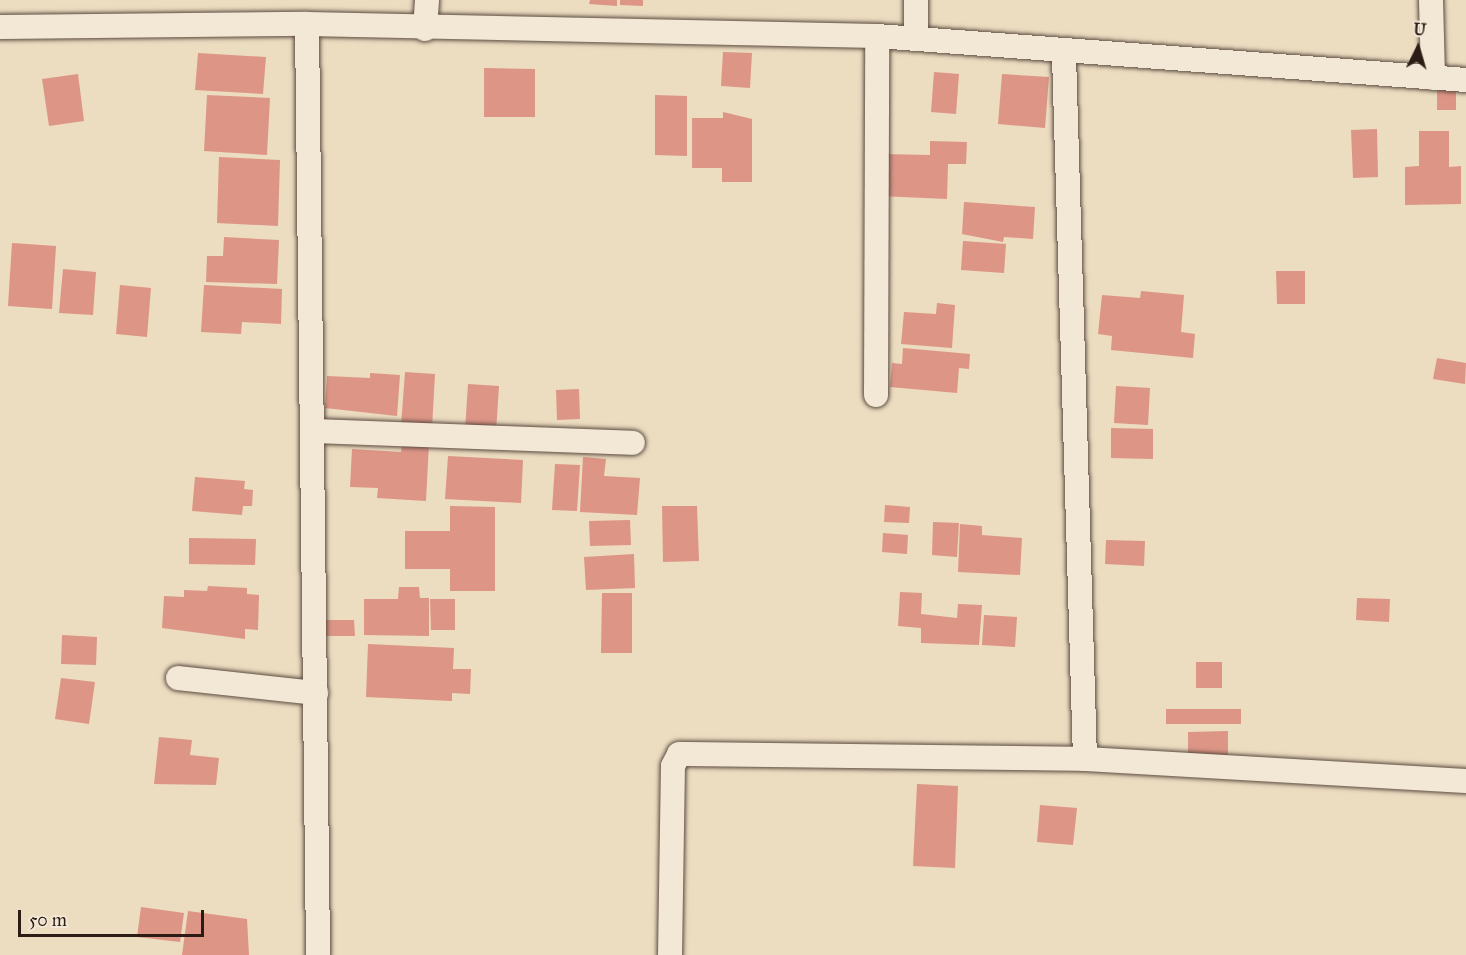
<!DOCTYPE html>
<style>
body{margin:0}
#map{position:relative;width:1466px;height:955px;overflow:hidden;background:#ecdcc0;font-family:"IM FELL Great Primer",serif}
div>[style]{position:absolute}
.building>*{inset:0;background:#dd9586}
.roads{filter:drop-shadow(0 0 2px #5b4c40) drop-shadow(0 0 2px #5b4c40)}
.street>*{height:24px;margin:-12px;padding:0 12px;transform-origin:12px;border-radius:12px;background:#f3e8d6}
span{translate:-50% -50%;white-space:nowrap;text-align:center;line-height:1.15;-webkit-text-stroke:4.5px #f3e8d6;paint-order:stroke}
.north{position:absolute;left:1388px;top:18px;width:60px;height:60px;-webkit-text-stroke:4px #f3e8d6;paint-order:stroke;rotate:5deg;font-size:16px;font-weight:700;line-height:24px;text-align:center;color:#2b1c16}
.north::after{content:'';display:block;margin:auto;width:21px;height:27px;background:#2b1c16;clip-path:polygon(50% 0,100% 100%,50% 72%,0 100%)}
.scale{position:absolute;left:18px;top:910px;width:186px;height:27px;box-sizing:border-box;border:3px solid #2b1c16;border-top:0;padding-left:8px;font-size:18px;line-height:21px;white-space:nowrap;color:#2b1c16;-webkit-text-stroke:4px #f3e8d6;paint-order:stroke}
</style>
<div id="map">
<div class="building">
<div style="clip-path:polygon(590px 0,617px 0,617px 6px,589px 4px)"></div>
<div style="clip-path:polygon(620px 0,643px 0,643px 6px,620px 5px)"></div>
<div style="clip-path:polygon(723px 52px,752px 53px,750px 88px,721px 86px)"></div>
<div style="clip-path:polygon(198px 53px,266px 57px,263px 94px,195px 90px)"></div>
<div style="clip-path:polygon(484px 68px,535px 69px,535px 117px,484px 117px)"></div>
<div style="clip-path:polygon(934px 72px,959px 74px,956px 114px,931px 112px)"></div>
<div style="clip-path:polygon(78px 74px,84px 121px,49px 126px,42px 79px)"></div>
<div style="clip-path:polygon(1002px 74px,1049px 77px,1045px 128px,998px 124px)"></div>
<div style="clip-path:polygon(1437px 89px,1456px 89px,1456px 110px,1437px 110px)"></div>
<div style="clip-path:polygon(207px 95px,270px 98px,267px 155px,204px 151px)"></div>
<div style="clip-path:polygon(655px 95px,687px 96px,687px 156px,655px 155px)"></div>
<div style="clip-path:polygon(723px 112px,752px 119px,752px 182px,722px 182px,722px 168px,692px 168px,692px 118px,723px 118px)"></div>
<div style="clip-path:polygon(1377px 129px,1378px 177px,1353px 178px,1351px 130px)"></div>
<div style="clip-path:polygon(1419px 131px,1449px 131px,1449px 167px,1461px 166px,1461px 204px,1405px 205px,1405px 167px,1419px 166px)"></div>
<div style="clip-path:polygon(930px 141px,967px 142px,966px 164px,948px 164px,947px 199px,880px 196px,882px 154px,930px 155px)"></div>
<div style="clip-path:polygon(219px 157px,280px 160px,278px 226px,217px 223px)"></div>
<div style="clip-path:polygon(964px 202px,1035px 207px,1033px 239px,1004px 237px,1003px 242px,962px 234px)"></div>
<div style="clip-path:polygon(224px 237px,279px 240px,277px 284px,206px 282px,207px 256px,223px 256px)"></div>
<div style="clip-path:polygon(963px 241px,1006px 244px,1004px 273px,961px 270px)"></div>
<div style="clip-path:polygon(12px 243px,56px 246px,52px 309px,8px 306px)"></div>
<div style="clip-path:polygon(63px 269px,96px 272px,93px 315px,59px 313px)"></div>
<div style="clip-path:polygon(1276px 271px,1305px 271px,1305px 304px,1277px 304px)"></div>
<div style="clip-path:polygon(120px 285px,151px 288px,147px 337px,116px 334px)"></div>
<div style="clip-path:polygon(204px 285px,282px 289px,281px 324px,242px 322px,241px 334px,201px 332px)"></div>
<div style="clip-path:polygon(1141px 291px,1184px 295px,1181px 332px,1195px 334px,1193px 358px,1111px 350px,1112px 336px,1098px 334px,1102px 295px,1140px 298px)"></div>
<div style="clip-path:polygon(937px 303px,955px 305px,952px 348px,901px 344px,904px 312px,936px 314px)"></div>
<div style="clip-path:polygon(903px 348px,970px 354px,969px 369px,959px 368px,957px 393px,890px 387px,892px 363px,902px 364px)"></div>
<div style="clip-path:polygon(1437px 358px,1466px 363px,1465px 384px,1433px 379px)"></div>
<div style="clip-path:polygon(405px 372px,435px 374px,432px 428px,401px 426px)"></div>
<div style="clip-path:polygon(370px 373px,400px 375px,397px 416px,325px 408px,327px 376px,370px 378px)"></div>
<div style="clip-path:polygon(468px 384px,499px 386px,496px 432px,465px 430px)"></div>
<div style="clip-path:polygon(1116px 386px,1150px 388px,1148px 425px,1114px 423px)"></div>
<div style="clip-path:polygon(579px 389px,580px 419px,557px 420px,556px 390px)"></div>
<div style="clip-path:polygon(1111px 428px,1153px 429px,1153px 459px,1111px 458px)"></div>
<div style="clip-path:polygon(402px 442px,429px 443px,426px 501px,377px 498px,378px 488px,350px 487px,352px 449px,401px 452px)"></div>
<div style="clip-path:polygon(448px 456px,523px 460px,521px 503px,445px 499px)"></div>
<div style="clip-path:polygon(583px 457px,606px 459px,604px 476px,640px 478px,637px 515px,580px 512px)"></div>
<div style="clip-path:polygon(555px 464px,580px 465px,577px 511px,552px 510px)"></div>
<div style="clip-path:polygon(195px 477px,245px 481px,244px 489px,253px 490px,252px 506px,243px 506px,242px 515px,192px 511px)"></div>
<div style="clip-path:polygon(885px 505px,910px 507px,909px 523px,884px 522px)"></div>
<div style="clip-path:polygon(450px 506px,495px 507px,495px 591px,450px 591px,450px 569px,405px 569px,405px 531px,450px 531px)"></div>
<div style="clip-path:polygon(662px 506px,697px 506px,699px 561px,663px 562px)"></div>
<div style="clip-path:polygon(630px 520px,631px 545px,590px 546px,589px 521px)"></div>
<div style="clip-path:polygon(933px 522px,959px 523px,957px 557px,932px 555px)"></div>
<div style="clip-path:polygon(960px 524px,982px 526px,982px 535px,1022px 538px,1020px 575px,958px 572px)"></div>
<div style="clip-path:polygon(883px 533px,908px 535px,907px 554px,882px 552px)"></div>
<div style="clip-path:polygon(189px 538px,256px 539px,255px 565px,189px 564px)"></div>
<div style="clip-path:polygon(1106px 540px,1145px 541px,1144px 566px,1105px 564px)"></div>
<div style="clip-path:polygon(634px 554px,635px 588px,586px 590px,584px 557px)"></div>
<div style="clip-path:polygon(208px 586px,247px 588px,247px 594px,259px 595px,258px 630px,245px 629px,245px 639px,162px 628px,164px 596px,184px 597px,184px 590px,207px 591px)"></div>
<div style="clip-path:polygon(399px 587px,419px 587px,420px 598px,429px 598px,429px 636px,364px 635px,364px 599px,398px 599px)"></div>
<div style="clip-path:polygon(900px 592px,922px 593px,921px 614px,957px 618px,958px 604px,982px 605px,979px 645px,921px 643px,921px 628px,898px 626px)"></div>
<div style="clip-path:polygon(602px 593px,632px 593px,632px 653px,601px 653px)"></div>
<div style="clip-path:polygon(1357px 598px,1390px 599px,1389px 622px,1356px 620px)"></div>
<div style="clip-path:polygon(430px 599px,455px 599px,455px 630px,431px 630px)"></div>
<div style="clip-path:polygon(984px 615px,1017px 617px,1015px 647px,982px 645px)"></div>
<div style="clip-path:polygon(323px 620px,354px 620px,355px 636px,323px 636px)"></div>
<div style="clip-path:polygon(62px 635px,97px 637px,96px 665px,61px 664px)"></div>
<div style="clip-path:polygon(368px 644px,454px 648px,453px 669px,471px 669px,470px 694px,452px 693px,452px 701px,366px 697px)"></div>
<div style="clip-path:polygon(1196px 662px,1222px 662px,1222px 688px,1196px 688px)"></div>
<div style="clip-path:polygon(61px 678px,95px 682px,89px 724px,55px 719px)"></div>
<div style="clip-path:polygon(1166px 709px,1241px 709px,1241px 724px,1166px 724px)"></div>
<div style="clip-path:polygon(1228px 731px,1228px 770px,1188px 770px,1188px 732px)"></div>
<div style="clip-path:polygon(159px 737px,192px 740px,190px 755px,219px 758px,216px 785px,154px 784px)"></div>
<div style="clip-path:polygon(917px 784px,958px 786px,955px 868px,913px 866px)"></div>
<div style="clip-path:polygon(1040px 805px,1077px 808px,1073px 845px,1037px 842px)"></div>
<div style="clip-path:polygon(141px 907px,184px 913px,180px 942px,137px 937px)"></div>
<div style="clip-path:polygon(188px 911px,247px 919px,249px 955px,182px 955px)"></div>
</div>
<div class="roads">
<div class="street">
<div style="left:1431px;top:0;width:78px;rotate:88.5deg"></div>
<div style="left:307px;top:24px;width:931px;rotate:89.32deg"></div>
<div style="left:0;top:27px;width:307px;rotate:-0.6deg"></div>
<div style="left:307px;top:24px;width:570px;rotate:1.21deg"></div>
<div style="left:877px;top:36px;width:591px;rotate:4.27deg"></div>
<div style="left:425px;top:29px;width:29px;rotate:-86deg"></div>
<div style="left:916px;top:39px;width:39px;rotate:-90deg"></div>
<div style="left:876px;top:395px;width:359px;rotate:-89.8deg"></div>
<div style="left:313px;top:431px;width:320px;rotate:2.1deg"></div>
<div style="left:178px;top:678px;width:139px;rotate:6.2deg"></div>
<div style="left:1085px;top:759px;width:382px;rotate:3.3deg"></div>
<div style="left:670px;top:955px;width:189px;rotate:-89.1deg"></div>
<div style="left:673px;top:766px;width:13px;rotate:-63deg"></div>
<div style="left:679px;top:754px;width:406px;rotate:0.7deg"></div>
<div style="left:1085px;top:759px;width:705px;rotate:-91.71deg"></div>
</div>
</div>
<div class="north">U</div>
<div class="scale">50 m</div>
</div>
